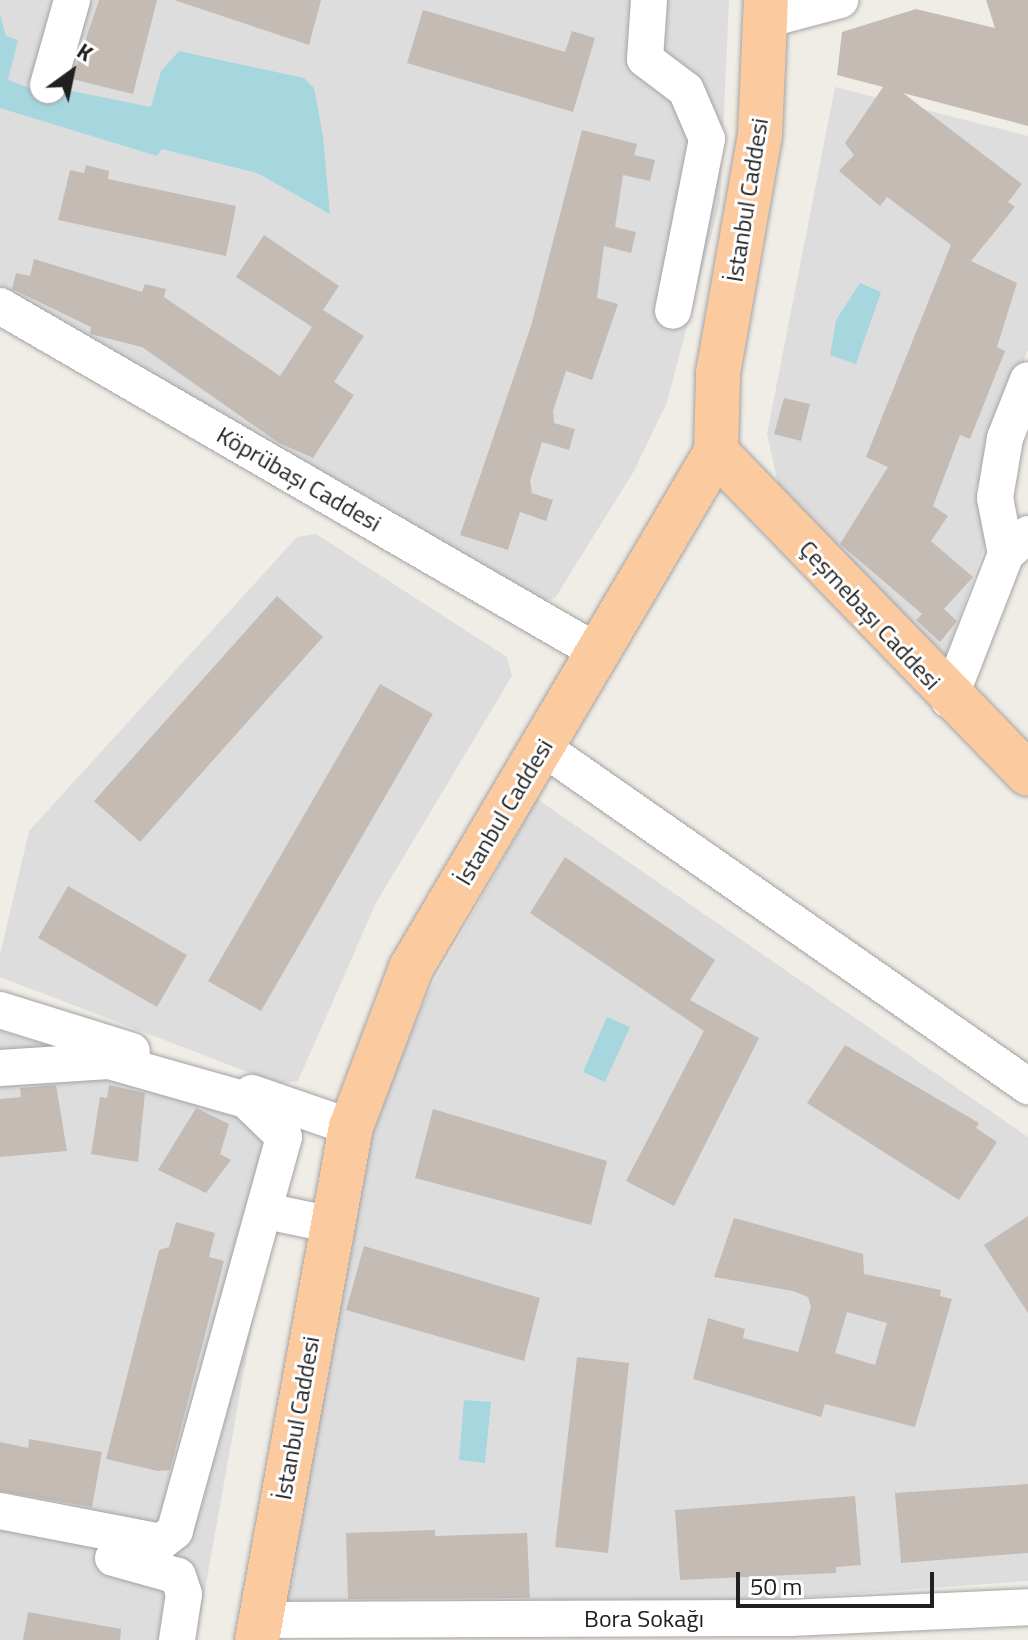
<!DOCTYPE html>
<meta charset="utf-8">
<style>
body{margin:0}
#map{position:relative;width:1028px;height:1640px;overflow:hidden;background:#f0ece6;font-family:"Titillium Web",sans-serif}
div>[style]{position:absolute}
.residential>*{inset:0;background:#dedddd}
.water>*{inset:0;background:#a6d7de}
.building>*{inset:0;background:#c5bbb5}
.roads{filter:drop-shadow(0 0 2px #a4a4a4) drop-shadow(0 0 2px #a4a4a4)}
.minor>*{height:36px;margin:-18px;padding:0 18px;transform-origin:18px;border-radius:18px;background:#fff}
.major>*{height:44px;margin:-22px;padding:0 22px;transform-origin:22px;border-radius:22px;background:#fcca9f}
span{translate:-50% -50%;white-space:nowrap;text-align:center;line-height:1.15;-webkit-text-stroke:6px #fff;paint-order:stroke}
.street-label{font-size:24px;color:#202020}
.north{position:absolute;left:32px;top:32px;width:80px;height:80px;-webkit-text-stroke:6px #fff;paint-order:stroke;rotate:33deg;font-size:22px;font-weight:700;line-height:32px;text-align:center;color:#202020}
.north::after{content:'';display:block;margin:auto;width:28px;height:36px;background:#202020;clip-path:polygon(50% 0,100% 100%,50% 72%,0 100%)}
.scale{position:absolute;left:736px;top:1572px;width:198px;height:36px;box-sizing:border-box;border:4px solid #202020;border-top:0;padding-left:10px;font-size:24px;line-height:28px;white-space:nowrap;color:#202020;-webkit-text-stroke:6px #fff;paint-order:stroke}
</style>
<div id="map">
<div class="residential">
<div style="clip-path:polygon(0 0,729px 0,720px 202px,667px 402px,634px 471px,555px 598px,530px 605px,0 309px)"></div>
<div style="clip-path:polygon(835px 87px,1028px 136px,1028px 350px,975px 490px,989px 533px,944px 662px,781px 497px,767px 434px)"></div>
<div style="clip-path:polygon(316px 534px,507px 657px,512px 676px,376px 903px,298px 1081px,279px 1084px,0 977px,0 955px,29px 831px,297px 537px)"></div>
<div style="clip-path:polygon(537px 799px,1028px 1137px,1028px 1581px,560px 1615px,283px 1612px,357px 1160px,428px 993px)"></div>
<div style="clip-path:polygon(0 1031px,280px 1116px,282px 1158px,196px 1640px,0 1640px)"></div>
</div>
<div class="water">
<div style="clip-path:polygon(0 14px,6px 36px,18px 40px,8px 80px,59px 99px,62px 89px,151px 107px,161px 71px,179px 51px,304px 78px,314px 88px,323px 136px,330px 214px,257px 173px,162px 149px,157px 156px,0 108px)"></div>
<div style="clip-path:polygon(860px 283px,881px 292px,856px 364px,830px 355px,836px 320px)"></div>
<div style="clip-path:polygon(607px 1017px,630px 1027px,605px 1082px,583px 1072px)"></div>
<div style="clip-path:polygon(464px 1400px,491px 1402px,485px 1463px,459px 1460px)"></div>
</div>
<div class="building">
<div style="clip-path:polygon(99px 0,157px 0,133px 94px,72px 79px)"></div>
<div style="clip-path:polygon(174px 0,321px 0,309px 45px)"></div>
<div style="clip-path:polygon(986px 0,1028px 0,1028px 126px,903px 93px,1022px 184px,1008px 202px,1015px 207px,971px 261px,1017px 283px,997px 347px,1005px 351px,970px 439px,960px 435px,933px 506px,948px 516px,931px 541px,973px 577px,944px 609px,957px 621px,940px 642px,916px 620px,922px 614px,840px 544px,888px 467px,866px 457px,951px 245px,887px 197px,880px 206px,839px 171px,854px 155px,845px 143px,883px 87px,837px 75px,842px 32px,916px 9px,995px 28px)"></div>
<div style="clip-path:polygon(423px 10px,565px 52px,572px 31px,595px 38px,573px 112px,407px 63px)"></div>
<div style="clip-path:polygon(582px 130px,637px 144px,634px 155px,655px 160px,650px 181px,623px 175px,615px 227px,636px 232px,631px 253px,604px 246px,597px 298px,618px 304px,592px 380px,566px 371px,553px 411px,554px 423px,575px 429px,569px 450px,542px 442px,530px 481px,532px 493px,553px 500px,546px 521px,520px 512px,508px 550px,460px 535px,531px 326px)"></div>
<div style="clip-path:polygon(86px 165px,109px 171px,108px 179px,236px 206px,226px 256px,58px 220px,70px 170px,84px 173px)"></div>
<div style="clip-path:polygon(264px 235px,339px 286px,323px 310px,364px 336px,334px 382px,354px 395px,313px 458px,279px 443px,142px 347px,90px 334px,91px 327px,12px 289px,16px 273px,30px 276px,34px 259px,142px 292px,145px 284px,166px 289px,164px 297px,280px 376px,312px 327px,236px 277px)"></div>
<div style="clip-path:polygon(784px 398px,810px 404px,801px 441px,774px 434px)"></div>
<div style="clip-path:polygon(277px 596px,323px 637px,140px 842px,94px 801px)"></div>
<div style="clip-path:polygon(380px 684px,433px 714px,261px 1011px,208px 981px)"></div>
<div style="clip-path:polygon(565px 857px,715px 960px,690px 1000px,759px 1038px,674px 1206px,626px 1181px,704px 1031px,530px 913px)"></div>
<div style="clip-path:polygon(68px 886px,187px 955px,157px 1007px,38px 938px)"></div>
<div style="clip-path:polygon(845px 1045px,979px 1123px,976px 1128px,997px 1142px,959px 1200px,807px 1103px)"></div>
<div style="clip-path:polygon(56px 1085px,67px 1151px,0 1157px,0 1099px,21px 1097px,20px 1088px)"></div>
<div style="clip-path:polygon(109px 1085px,145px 1093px,138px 1162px,91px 1154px,100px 1097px,107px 1098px)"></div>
<div style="clip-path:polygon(196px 1108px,229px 1124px,220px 1154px,231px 1160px,206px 1193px,158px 1170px)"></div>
<div style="clip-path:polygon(433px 1109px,607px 1161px,591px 1225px,415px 1178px)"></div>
<div style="clip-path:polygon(1028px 1216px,1028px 1313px,984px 1245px)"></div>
<div style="clip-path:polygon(evenodd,734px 1218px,863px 1254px,864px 1274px,941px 1290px,940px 1296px,952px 1299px,915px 1427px,825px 1404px,821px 1417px,693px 1379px,708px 1318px,745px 1329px,743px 1338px,798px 1352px,811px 1307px,808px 1297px,793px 1291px,714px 1277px,734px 1218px,847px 1312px,887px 1323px,875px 1365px,835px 1353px,847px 1312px)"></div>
<div style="clip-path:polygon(176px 1222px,215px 1233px,209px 1257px,224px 1261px,170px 1470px,158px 1471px,106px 1459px,159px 1250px,169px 1247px)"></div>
<div style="clip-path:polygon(364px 1246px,540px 1298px,524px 1361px,346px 1310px)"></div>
<div style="clip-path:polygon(577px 1357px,629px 1363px,608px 1553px,555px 1547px)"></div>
<div style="clip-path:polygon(29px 1439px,102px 1452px,92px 1507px,0 1491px,0 1442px,28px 1448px)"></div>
<div style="clip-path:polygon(1028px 1484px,1028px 1553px,901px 1563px,895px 1493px)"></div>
<div style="clip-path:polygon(855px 1496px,861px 1565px,836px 1567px,836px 1573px,680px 1580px,675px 1510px)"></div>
<div style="clip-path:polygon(435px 1530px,435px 1536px,527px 1533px,530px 1598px,348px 1599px,346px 1533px)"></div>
<div style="clip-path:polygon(28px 1612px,121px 1629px,120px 1640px,23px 1640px)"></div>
</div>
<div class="roads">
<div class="minor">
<div style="left:649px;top:0;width:59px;rotate:93.9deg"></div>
<div style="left:645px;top:59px;width:51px;rotate:37.1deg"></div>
<div style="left:686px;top:90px;width:53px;rotate:66.8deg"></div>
<div style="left:707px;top:139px;width:175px;rotate:101.2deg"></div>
<div style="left:765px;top:20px;width:78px;rotate:-14.9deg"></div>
<div style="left:48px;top:85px;width:88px;rotate:-74.2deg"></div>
<div style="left:0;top:306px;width:692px;rotate:30.08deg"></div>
<div style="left:1006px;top:554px;width:57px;rotate:-101.1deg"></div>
<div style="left:995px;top:498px;width:61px;rotate:-80.5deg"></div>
<div style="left:1005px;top:438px;width:62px;rotate:-68.4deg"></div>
<div style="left:949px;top:700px;width:157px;rotate:-68.7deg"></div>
<div style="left:1006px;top:554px;width:30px;rotate:-42deg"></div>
<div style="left:542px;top:747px;width:593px;rotate:34.9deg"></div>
<div style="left:0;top:1010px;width:138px;rotate:17.3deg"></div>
<div style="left:0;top:1068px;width:109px;rotate:-3.7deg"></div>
<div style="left:109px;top:1061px;width:142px;rotate:15.9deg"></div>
<div style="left:246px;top:1100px;width:53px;rotate:44.2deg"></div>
<div style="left:284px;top:1137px;width:409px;rotate:105.5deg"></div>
<div style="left:175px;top:1531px;width:18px;rotate:142deg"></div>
<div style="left:161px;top:1542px;width:164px;rotate:-169.1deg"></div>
<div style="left:252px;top:1093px;width:105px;rotate:19deg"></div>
<div style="left:266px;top:1211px;width:68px;rotate:11.8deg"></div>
<div style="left:113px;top:1558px;width:67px;rotate:15.5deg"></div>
<div style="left:178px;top:1576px;width:19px;rotate:72deg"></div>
<div style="left:184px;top:1594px;width:47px;rotate:98.7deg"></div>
<div style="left:260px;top:1620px;width:530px;rotate:-0.22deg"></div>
<div style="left:790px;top:1618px;width:238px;rotate:-2.6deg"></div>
</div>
<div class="major">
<div style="left:716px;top:452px;width:448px;rotate:45.9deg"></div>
<div style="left:257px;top:1640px;width:522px;rotate:-79.62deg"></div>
<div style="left:351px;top:1127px;width:170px;rotate:-69.3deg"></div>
<div style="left:411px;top:968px;width:599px;rotate:-59.41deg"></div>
<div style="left:716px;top:452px;width:79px;rotate:-88.5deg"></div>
<div style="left:718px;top:373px;width:242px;rotate:-80deg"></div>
<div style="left:760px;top:135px;width:135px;rotate:-87.5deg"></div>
</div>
</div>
<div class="street-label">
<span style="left:747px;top:200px;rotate:-81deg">İstanbul Caddesi</span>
<span style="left:299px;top:479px;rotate:30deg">Köprübaşı Caddesi</span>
<span style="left:870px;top:615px;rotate:47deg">Çeşmebaşı Caddesi</span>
<span style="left:504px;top:812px;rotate:-59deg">İstanbul Caddesi</span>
<span style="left:297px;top:1418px;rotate:-80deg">İstanbul Caddesi</span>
<span style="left:644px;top:1619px">Bora Sokağı</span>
</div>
<div class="north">K</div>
<div class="scale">50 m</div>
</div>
